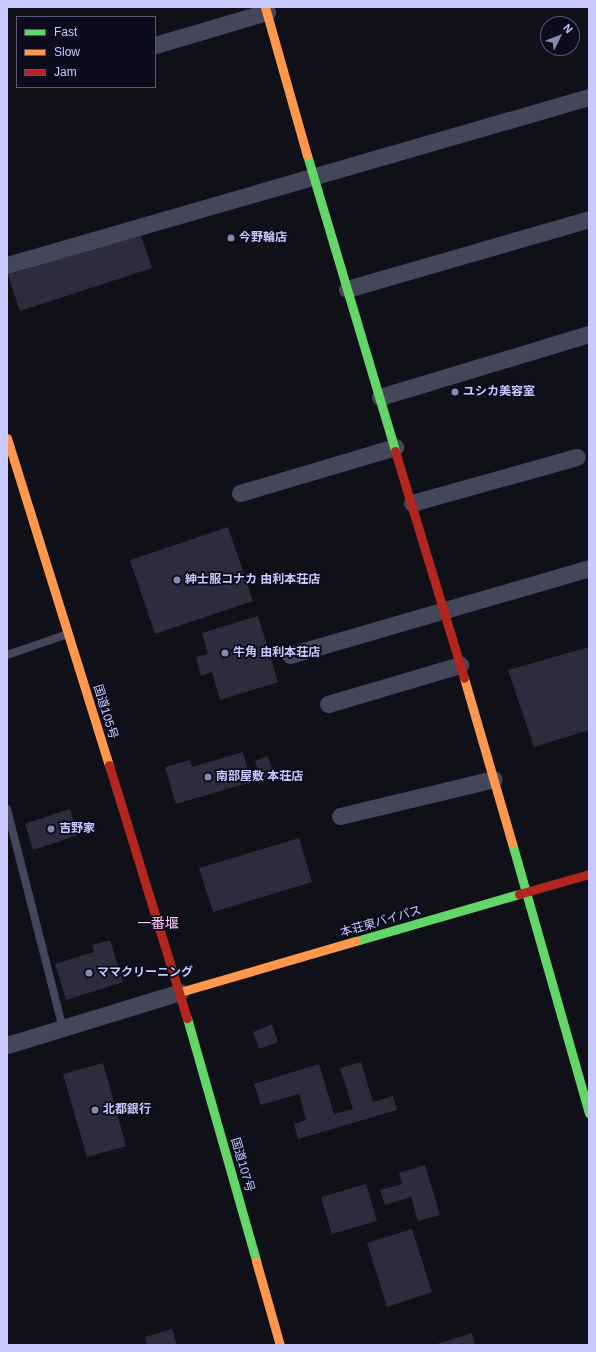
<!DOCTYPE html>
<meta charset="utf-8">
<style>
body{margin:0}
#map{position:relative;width:596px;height:1352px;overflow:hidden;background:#101019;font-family:Helvetica,"Noto Sans JP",sans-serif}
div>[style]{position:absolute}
.building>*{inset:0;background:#2d2c3d}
.lane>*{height:8px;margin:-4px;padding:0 4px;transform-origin:4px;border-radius:4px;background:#44465a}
.street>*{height:17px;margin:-8.5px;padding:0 8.5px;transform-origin:8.5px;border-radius:8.5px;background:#44465a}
.fast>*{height:9px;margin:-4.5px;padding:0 4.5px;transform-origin:4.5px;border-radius:4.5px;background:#63d668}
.slow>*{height:9px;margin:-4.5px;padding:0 4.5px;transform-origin:4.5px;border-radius:4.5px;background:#ff974d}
.jam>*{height:9px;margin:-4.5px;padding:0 4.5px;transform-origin:4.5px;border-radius:4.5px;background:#b3261e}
.dots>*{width:11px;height:11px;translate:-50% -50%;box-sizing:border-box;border:2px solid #0c0c1d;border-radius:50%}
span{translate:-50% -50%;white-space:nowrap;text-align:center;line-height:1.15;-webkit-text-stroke:3.5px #0c0c1d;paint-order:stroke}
.poi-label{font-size:12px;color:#c8caff;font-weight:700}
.left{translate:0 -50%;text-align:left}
.street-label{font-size:12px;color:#c8caff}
.quarter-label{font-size:14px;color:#ffcaf4}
.frame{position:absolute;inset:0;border:8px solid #c8caff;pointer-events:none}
.legend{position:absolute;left:16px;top:16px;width:140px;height:72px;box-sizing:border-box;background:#0c0c1d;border:1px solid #575877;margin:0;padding:5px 7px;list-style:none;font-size:12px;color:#c8caff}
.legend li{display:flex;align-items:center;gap:8px;height:20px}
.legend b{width:20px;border:1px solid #575877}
.north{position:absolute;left:540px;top:16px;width:40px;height:40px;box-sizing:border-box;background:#0c0c1d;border:1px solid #575877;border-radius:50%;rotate:47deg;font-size:11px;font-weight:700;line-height:16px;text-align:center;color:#c8caff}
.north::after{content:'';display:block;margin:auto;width:14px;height:18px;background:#8889ae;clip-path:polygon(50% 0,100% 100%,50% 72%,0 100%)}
</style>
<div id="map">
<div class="building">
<div style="clip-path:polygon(140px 233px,152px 268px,20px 311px,8px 275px)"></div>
<div style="clip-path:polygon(228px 527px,253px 601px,155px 634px,130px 560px)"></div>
<div style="clip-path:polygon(258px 616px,278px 682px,220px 700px,212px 672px,201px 676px,196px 657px,208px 654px,202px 633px)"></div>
<div style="clip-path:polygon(589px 647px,589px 730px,534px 747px,508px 670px)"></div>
<div style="clip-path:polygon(243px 752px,251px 782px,176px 804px,165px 767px,190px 760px,192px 767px)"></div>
<div style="clip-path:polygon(268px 756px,275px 777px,262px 782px,255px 761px)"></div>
<div style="clip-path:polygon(70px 809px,78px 835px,33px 850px,25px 824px)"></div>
<div style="clip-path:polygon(299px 838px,312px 882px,213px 912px,199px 868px)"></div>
<div style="clip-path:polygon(110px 940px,123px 982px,66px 1000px,55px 964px,94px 952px,92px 945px)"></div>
<div style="clip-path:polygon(272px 1024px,278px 1042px,259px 1049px,253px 1032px)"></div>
<div style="clip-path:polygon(361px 1062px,373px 1102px,393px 1096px,397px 1110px,298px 1139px,294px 1124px,306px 1120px,299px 1094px,261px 1105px,254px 1084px,319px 1064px,334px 1114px,353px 1109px,340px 1068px)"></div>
<div style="clip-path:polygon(103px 1063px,126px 1146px,87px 1157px,63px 1074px)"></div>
<div style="clip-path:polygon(425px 1165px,440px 1215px,418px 1221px,411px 1197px,385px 1205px,380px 1190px,402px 1184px,399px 1173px)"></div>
<div style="clip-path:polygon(366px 1184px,377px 1221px,332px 1234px,321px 1197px)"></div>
<div style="clip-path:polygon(412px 1229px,432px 1292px,387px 1307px,367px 1243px)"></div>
<div style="clip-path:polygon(172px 1329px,177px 1345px,147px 1345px,145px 1337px)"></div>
<div style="clip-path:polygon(472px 1333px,475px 1345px,434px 1345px)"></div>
</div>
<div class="lane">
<div style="left:7px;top:655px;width:65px;rotate:-19deg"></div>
<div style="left:7px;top:809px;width:227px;rotate:75.7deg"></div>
</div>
<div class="street">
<div style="left:155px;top:45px;width:117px;rotate:-16.4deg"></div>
<div style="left:7px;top:265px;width:606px;rotate:-16.1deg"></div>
<div style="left:347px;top:289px;width:252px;rotate:-16.1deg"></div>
<div style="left:380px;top:397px;width:218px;rotate:-16.8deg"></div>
<div style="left:240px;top:493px;width:162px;rotate:-16.5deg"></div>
<div style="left:412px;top:503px;width:171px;rotate:-15.6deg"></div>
<div style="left:290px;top:655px;width:311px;rotate:-16.2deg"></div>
<div style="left:328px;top:704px;width:138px;rotate:-16.5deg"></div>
<div style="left:340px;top:816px;width:158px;rotate:-13.5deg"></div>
<div style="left:7px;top:1045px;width:181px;rotate:-17deg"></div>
</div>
<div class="fast">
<div style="left:307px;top:155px;width:309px;rotate:73.4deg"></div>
<div style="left:512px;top:843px;width:281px;rotate:74.1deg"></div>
<div style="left:356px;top:941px;width:170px;rotate:-16.1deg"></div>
<div style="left:187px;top:1018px;width:253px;rotate:74.1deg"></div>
</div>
<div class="slow">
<div style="left:265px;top:7px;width:154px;rotate:74.2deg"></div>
<div style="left:7px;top:438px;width:343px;rotate:72.7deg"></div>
<div style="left:464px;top:678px;width:172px;rotate:73.8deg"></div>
<div style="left:180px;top:992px;width:183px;rotate:-16.2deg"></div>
<div style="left:256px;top:1261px;width:87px;rotate:74.1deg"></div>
</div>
<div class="jam">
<div style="left:395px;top:451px;width:237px;rotate:73.1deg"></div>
<div style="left:109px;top:765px;width:265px;rotate:72.9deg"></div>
<div style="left:519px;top:894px;width:73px;rotate:-15.9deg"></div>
</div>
<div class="dots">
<div style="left:231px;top:238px;background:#8889ae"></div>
<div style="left:455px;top:392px;background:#8889ae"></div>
<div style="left:177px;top:580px;background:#8889ae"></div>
<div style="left:225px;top:653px;background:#8889ae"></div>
<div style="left:208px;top:777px;background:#8889ae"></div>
<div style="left:51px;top:829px;background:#8889ae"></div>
<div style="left:89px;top:973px;background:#8889ae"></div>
<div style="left:95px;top:1110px;background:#8889ae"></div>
</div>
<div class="poi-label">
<span class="left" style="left:239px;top:238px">今野輪店</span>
<span class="left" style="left:463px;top:392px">ユシカ美容室</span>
<span class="left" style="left:185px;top:580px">紳士服コナカ 由利本荘店</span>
<span class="left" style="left:233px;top:653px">牛角 由利本荘店</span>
<span class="left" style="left:216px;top:777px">南部屋敷 本荘店</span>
<span class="left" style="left:59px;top:829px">吉野家</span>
<span class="left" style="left:97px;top:973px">ママクリーニング</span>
<span class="left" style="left:103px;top:1110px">北都銀行</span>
</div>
<div class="street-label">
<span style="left:105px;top:712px;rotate:73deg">国道105号</span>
<span style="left:381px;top:922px;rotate:-16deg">本荘東バイパス</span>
<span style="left:242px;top:1165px;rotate:74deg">国道107号</span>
</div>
<div class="quarter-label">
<span style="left:158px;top:923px">一番堰</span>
</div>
<div class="frame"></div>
<ul class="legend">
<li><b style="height:5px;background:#63d668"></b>Fast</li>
<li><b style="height:5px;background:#ff974d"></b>Slow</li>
<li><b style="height:5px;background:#b3261e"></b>Jam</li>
</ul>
<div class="north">N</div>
</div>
